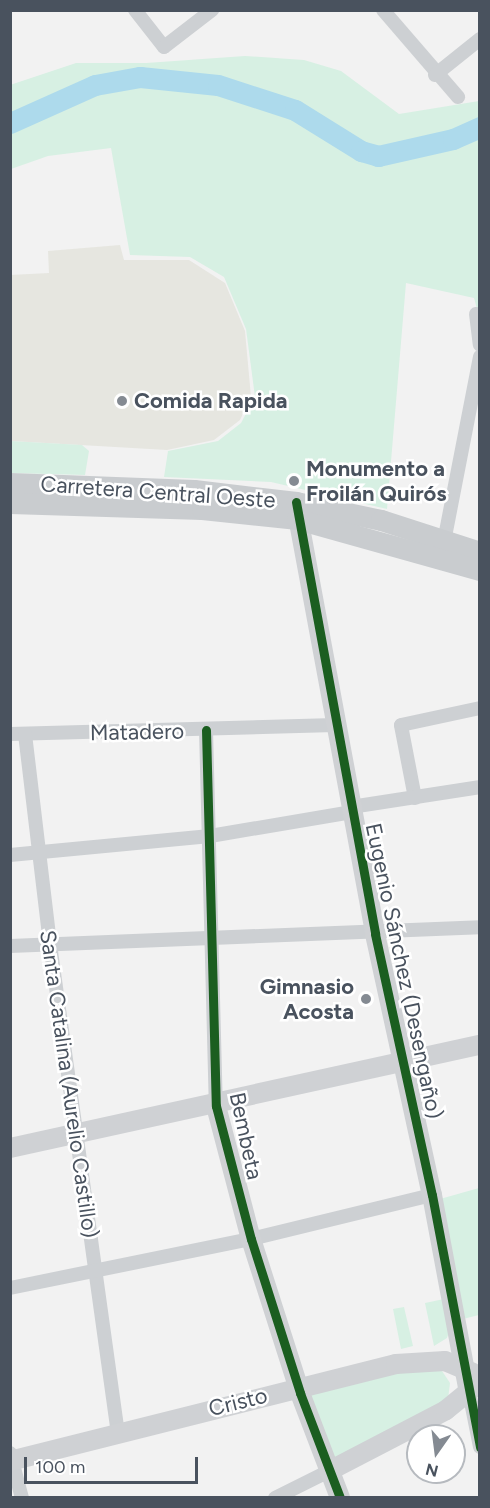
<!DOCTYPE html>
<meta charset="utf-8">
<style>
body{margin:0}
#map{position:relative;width:490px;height:1508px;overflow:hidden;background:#f2f2f2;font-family:Figtree,sans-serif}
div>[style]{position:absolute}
.commercial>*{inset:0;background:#e6e6e0}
.green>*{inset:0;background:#d7f0e3}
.river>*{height:21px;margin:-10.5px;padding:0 10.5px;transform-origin:10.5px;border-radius:10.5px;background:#addaec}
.street>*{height:14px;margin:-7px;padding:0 7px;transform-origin:7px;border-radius:7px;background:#cdd0d3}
.secondary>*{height:20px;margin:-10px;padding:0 10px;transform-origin:10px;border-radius:10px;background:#cfd1d4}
.primary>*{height:21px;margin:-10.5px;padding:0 10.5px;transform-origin:10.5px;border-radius:10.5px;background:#c9cccf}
.cycleway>*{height:9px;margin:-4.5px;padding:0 4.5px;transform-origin:4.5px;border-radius:4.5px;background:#1b5e20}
.dots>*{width:16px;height:16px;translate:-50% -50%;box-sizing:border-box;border:3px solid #fff;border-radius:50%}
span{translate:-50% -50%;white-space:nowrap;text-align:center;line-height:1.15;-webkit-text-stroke:5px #fff;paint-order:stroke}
.poi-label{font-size:22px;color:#49525e;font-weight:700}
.left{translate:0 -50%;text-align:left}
.right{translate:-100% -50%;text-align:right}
.street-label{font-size:22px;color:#49525e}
.frame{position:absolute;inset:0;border:12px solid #49525e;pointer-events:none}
.north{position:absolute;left:406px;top:1424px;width:60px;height:60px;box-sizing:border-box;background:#fff;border:2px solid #b6babf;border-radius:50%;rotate:194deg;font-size:16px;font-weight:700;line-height:24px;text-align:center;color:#49525e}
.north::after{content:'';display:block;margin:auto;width:21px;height:27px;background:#848a92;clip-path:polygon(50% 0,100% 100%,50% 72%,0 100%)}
.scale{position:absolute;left:24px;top:1457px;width:174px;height:27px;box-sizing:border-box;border:3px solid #49525e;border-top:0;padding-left:8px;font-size:18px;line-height:21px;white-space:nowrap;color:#49525e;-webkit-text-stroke:4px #fff;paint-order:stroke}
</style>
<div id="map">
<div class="commercial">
<div style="clip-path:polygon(120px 245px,124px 260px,189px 260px,225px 283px,245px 331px,251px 397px,240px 420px,214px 440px,167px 450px,11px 441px,10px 275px,49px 273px,48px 251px)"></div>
</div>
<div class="green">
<div style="clip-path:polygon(245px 56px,304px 60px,341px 71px,399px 114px,479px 101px,479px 316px,474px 298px,406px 283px,387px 509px,271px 482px,164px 477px,168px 451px,218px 441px,241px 423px,255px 397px,246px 329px,224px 277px,190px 257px,130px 255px,111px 148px,48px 156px,11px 169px,10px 85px,76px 63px,146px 63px)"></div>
<div style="clip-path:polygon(10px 441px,82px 445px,89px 451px,85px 475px,11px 473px)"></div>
<div style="clip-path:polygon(479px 1188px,479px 1315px,463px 1319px,440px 1199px)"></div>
<div style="clip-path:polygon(444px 1299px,449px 1332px,447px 1338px,434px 1346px,425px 1303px)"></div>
<div style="clip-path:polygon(404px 1307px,413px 1346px,401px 1349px,393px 1309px)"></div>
<div style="clip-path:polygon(430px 1364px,442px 1371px,450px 1383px,448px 1399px,338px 1460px,331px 1456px,308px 1397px,311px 1392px)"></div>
</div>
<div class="river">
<div style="left:10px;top:123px;width:93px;rotate:-24.1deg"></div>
<div style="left:95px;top:85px;width:46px;rotate:-10.1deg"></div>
<div style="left:140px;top:77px;width:78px;rotate:5.9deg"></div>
<div style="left:218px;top:85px;width:81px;rotate:18deg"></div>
<div style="left:295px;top:110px;width:78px;rotate:31.8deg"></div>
<div style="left:361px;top:151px;width:18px;rotate:16deg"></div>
<div style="left:378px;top:156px;width:77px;rotate:-12.8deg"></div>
<div style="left:453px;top:139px;width:30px;rotate:-24deg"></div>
</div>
<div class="street">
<div style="left:135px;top:10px;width:47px;rotate:51.9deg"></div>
<div style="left:164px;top:47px;width:61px;rotate:-37.6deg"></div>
<div style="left:383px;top:10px;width:115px;rotate:49.2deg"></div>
<div style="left:435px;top:75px;width:58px;rotate:-38.7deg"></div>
<div style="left:476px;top:314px;width:31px;rotate:83deg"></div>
<div style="left:443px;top:547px;width:194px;rotate:-79deg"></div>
<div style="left:206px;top:730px;width:376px;rotate:88.5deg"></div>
<div style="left:10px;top:734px;width:325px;rotate:-1.6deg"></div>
<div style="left:25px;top:734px;width:211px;rotate:83.2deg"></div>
<div style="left:50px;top:944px;width:493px;rotate:82.1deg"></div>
<div style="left:415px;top:798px;width:74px;rotate:-100.9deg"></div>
<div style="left:401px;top:725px;width:81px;rotate:-12.1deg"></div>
<div style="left:351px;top:807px;width:131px;rotate:-8.8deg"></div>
<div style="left:10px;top:855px;width:201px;rotate:-5.4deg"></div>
<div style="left:210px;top:836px;width:144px;rotate:-9.6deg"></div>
<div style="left:10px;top:946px;width:470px;rotate:-2.3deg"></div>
<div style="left:10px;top:1288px;width:246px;rotate:-11.5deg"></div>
<div style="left:251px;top:1239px;width:186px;rotate:-13.7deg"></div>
<div style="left:469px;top:1392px;width:56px;rotate:78.7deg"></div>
<div style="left:10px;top:1453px;width:47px;rotate:75.1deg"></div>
<div style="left:275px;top:1498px;width:60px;rotate:-26.6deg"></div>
</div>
<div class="secondary">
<div style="left:296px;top:506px;width:435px;rotate:79.5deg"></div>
<div style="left:375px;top:934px;width:267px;rotate:77.7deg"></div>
<div style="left:432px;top:1195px;width:200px;rotate:79.4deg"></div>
<div style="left:216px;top:1106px;width:138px;rotate:75.3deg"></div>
<div style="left:251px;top:1239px;width:162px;rotate:72.3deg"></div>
<div style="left:300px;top:1393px;width:112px;rotate:69.1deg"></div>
<div style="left:10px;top:1148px;width:481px;rotate:-12.4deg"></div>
<div style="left:10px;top:1461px;width:398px;rotate:-14.1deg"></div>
<div style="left:396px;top:1364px;width:49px;rotate:-3.5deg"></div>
<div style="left:445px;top:1361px;width:30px;rotate:23deg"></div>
<div style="left:329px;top:1471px;width:132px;rotate:-27.5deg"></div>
<div style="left:446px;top:1410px;width:43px;rotate:-39.3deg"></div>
</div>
<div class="primary">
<div style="left:10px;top:483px;width:184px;rotate:2.2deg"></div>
<div style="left:194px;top:490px;width:103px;rotate:6.7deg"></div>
<div style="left:296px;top:502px;width:87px;rotate:12deg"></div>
<div style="left:381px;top:520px;width:104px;rotate:17.9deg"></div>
<div style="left:10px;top:503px;width:192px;rotate:1.8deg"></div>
<div style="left:202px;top:509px;width:96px;rotate:6deg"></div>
<div style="left:297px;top:519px;width:190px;rotate:15.6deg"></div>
</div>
<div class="cycleway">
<div style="left:296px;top:502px;width:439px;rotate:79.6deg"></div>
<div style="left:375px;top:934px;width:267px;rotate:77.7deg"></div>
<div style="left:432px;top:1195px;width:257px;rotate:79.2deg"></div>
<div style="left:206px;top:730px;width:376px;rotate:88.5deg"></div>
<div style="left:216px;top:1106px;width:138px;rotate:75.3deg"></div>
<div style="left:251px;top:1239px;width:162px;rotate:72.3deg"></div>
<div style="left:300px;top:1393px;width:112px;rotate:69.1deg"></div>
</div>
<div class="dots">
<div style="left:122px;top:401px;background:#848a92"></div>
<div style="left:294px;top:481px;background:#848a92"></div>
<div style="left:366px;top:999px;background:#848a92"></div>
</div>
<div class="poi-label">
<span class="left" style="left:134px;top:401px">Comida Rapida</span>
<span class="left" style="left:306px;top:481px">Monumento a<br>Froilán Quirós</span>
<span class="right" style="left:354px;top:999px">Gimnasio<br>Acosta</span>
</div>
<div class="street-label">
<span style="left:158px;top:492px;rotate:4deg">Carretera Central Oeste</span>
<span style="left:137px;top:732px;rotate:-1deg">Matadero</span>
<span style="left:404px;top:971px;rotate:78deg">Eugenio Sánchez (Desengaño)</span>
<span style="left:69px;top:1084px;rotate:82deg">Santa Catalina (Aurelio Castillo)</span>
<span style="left:246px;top:1136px;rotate:78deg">Bembeta</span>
<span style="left:238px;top:1402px;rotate:-14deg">Cristo</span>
</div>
<div class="frame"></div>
<div class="north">N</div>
<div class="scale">100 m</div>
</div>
